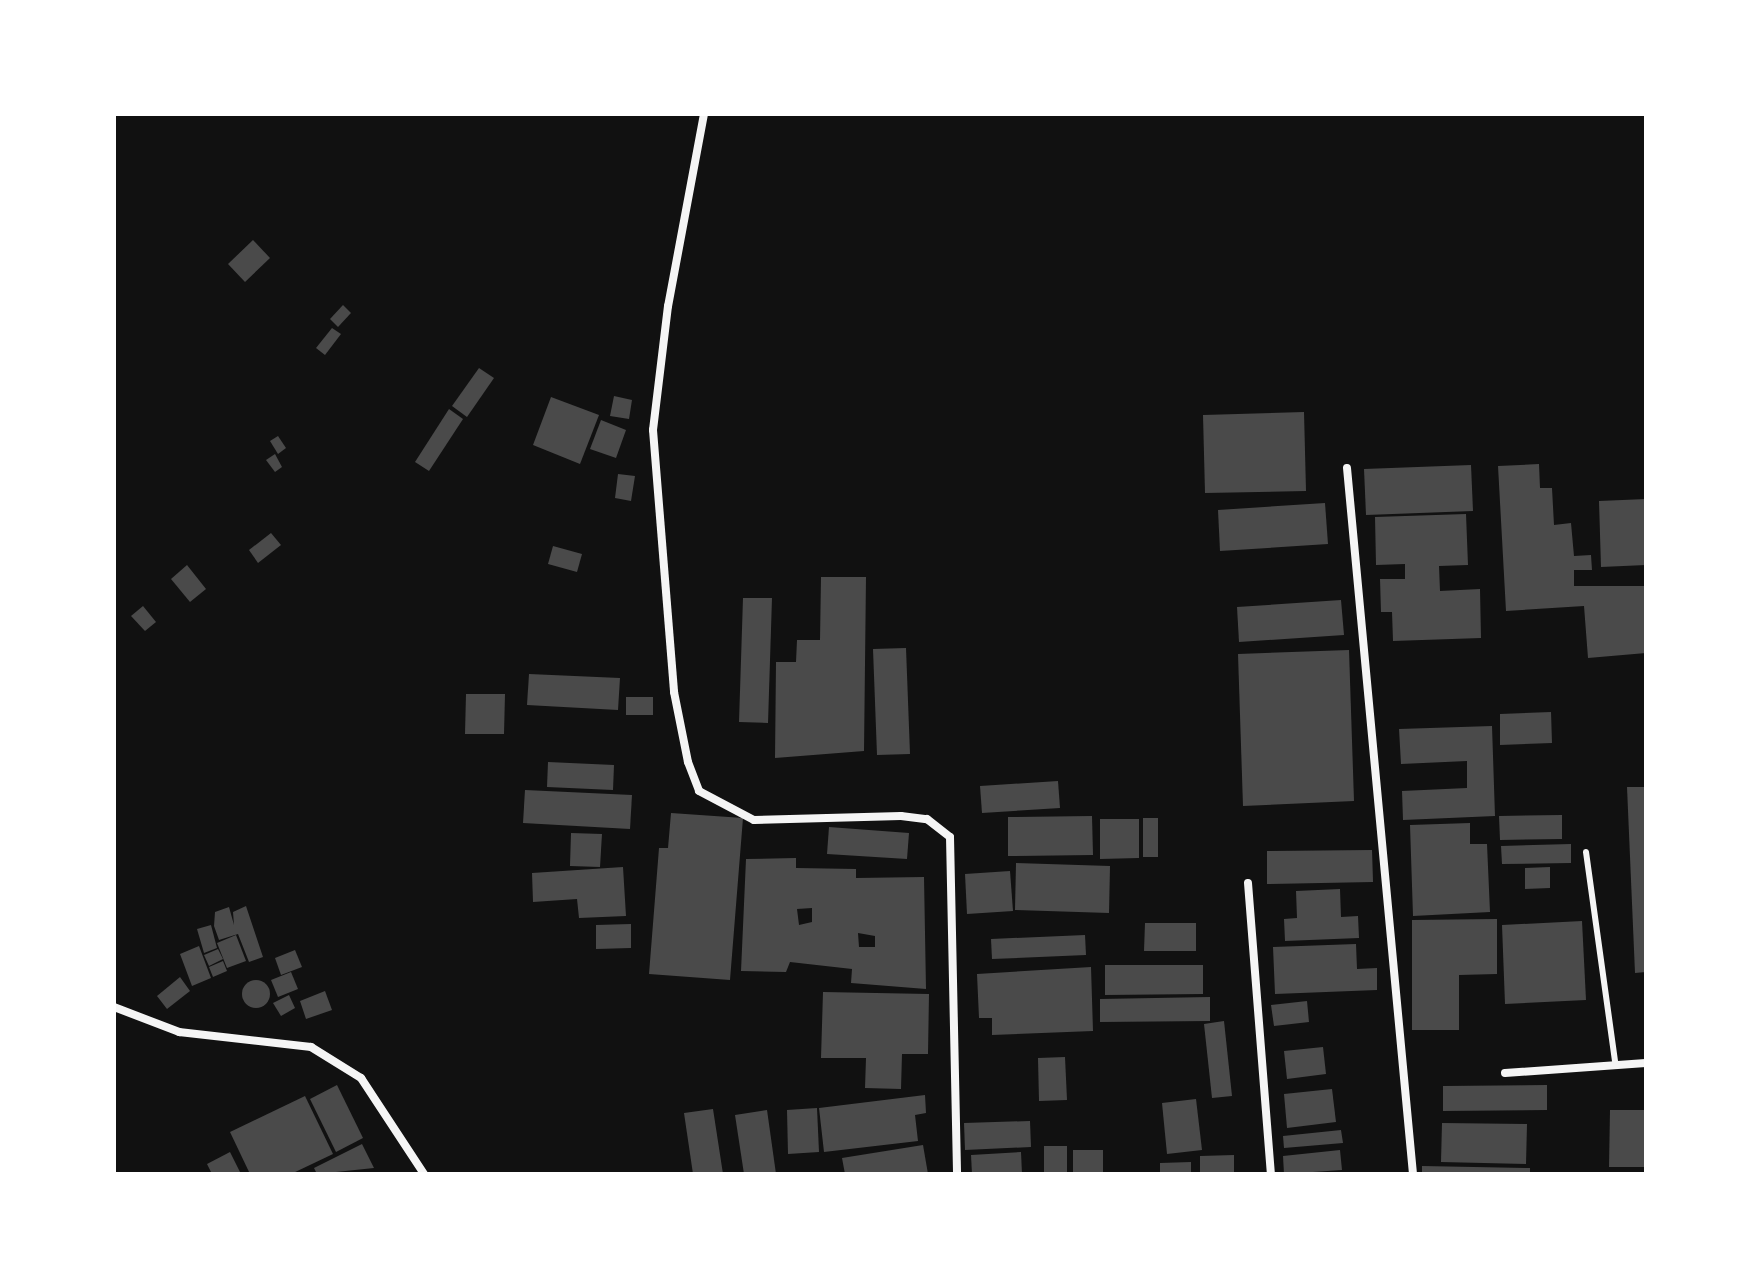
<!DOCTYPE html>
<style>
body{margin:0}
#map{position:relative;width:1760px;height:1288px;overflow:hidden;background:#111;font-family:Literata,serif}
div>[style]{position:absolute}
.building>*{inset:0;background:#4a4a4a}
.round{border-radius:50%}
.service>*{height:6px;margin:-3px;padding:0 3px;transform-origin:3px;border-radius:3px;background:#f5f5f5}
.minor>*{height:8px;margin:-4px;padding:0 4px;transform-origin:4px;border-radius:4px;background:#f5f5f5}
span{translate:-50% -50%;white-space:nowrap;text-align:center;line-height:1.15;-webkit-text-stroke:8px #fff;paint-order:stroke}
.frame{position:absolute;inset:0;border:116px solid #fff;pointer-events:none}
</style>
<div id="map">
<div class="building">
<div style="clip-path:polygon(253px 240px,270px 258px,245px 282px,228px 264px)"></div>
<div style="clip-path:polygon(343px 305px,351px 313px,338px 327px,330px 319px)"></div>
<div style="clip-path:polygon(332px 328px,341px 334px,325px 355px,316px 348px)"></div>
<div style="clip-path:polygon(479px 368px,494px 378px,467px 417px,452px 406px)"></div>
<div style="clip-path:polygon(614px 396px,632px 400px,629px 419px,610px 416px)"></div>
<div style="clip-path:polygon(551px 397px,599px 415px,580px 464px,533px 445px)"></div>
<div style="clip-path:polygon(449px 409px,463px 419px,429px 471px,415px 462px)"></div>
<div style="clip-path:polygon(1304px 412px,1306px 491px,1205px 493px,1203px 415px)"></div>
<div style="clip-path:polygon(601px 420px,626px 430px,616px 458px,590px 449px)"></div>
<div style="clip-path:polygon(278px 436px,286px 448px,278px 454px,270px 441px)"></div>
<div style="clip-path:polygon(275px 454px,282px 467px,275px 472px,266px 460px)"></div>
<div style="clip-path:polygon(1539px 464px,1540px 488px,1552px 488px,1554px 525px,1571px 523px,1574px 556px,1591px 555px,1592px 570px,1574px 570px,1574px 586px,1646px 586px,1646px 653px,1588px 658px,1584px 606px,1506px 611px,1498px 466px)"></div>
<div style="clip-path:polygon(1471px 465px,1473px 511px,1366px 515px,1364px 469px)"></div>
<div style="clip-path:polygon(618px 474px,635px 476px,631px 501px,615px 498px)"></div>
<div style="clip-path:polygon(1646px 499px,1646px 565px,1601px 567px,1599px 501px)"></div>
<div style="clip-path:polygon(1325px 503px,1328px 544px,1220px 551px,1218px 510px)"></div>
<div style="clip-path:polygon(1466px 514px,1468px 565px,1439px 566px,1440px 591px,1480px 589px,1481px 638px,1393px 641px,1392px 612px,1381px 612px,1380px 579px,1405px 579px,1405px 564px,1376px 565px,1375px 517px)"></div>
<div style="clip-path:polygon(271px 533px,281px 545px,258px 563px,249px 550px)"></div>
<div style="clip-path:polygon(553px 546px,582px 554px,577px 572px,548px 564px)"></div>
<div style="clip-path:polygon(187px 565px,206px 589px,190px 602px,171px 579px)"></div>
<div style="clip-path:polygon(821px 577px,866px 577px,864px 751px,775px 758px,776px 662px,796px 662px,797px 640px,820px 640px)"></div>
<div style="clip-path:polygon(743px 598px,772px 598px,768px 723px,739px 722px)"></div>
<div style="clip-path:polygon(1341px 600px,1344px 635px,1239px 642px,1237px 607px)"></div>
<div style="clip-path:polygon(143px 606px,156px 622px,145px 631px,131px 616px)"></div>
<div style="clip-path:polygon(906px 648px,910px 754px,877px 755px,873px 649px)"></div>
<div style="clip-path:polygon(1349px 650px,1354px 801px,1243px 806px,1238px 654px)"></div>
<div style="clip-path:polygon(529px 674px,620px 678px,618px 710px,527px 705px)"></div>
<div style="clip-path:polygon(466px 694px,505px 694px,504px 734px,465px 734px)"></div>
<div style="clip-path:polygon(626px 697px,653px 697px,653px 715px,626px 715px)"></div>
<div style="clip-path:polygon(1551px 712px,1552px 743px,1500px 745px,1500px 714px)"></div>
<div style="clip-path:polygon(1492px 726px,1495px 816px,1403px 820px,1402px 791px,1467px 788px,1467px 761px,1401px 764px,1399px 729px)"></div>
<div style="clip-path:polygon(548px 762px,614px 765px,613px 790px,547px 787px)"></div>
<div style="clip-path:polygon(1058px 781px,1060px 808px,982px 813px,980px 786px)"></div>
<div style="clip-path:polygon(1627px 787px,1646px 787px,1646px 972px,1635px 973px)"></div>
<div style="clip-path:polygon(525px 790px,632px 795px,630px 829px,523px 823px)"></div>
<div style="clip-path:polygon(671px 813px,743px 818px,730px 980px,649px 974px,659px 848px,668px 848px)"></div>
<div style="clip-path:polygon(1562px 815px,1562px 839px,1500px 840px,1499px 816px)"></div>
<div style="clip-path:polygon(1092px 816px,1093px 855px,1008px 856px,1008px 817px)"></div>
<div style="clip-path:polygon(1143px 818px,1158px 818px,1158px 857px,1143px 857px)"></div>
<div style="clip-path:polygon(1100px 819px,1139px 819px,1139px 858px,1100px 859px)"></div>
<div style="clip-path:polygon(1470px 823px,1470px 844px,1487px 844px,1490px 912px,1413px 916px,1410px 825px)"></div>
<div style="clip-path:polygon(829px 827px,909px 833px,907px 859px,827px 854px)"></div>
<div style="clip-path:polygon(571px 833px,602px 834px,600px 867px,570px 866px)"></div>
<div style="clip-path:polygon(1571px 844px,1571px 863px,1502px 864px,1501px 846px)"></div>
<div style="clip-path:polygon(1372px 850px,1373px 882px,1267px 884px,1267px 851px)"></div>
<div style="clip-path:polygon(evenodd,796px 858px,796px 868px,856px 869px,856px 878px,924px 877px,926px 989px,851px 983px,852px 969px,790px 962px,786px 972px,741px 971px,746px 859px,796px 858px,812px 908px,812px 922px,799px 925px,797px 909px,812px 908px,796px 858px,858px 933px,875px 936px,875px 947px,859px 947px,858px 933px)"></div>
<div style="clip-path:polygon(1016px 863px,1110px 866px,1109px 913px,1015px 910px)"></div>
<div style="clip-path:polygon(623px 867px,626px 916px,579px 918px,577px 899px,533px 902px,532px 873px)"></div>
<div style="clip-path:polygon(1550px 867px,1550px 888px,1525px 889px,1525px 868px)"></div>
<div style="clip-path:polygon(1010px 871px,1013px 911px,967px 914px,965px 874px)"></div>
<div style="clip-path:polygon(1340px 889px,1341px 917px,1358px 916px,1359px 938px,1285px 941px,1284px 919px,1297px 918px,1296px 891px)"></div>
<div style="clip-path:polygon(246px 906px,263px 957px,249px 962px,238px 934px,219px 940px,214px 926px,215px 912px,229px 907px,234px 925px,233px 912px)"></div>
<div style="clip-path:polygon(1497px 919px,1497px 974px,1459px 975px,1459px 1030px,1412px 1030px,1412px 920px)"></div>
<div style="clip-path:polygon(1582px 921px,1586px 1000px,1505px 1004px,1502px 925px)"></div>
<div style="clip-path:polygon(1145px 923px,1196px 923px,1196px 951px,1144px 951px)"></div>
<div style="clip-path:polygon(631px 924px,631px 948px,596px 949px,596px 925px)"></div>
<div style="clip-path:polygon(211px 925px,217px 948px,204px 953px,197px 929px)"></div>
<div style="clip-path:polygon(236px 935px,246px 961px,227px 968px,217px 943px)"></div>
<div style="clip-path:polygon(1085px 935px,1086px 955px,992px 959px,991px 939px)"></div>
<div style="clip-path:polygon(1356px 944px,1357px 969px,1377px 968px,1377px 990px,1275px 994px,1273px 947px)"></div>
<div style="clip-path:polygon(199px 946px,211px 978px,192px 986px,180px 954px)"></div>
<div style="clip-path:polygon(218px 949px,223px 959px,209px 966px,204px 955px)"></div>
<div style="clip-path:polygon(295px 950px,302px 967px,281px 975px,275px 958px)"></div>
<div style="clip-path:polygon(223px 961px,227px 971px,213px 977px,209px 967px)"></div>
<div style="clip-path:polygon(1105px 965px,1203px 965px,1203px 994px,1105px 995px)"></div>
<div style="clip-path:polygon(1091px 967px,1093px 1031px,992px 1035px,992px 1018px,979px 1018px,977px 974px)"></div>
<div style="clip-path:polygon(291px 972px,298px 989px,278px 997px,271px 980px)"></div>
<div style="clip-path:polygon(180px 977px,190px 991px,167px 1009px,157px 996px)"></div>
<div class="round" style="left:242px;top:980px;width:28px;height:28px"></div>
<div style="clip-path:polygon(325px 991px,332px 1010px,306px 1019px,300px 1001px)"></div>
<div style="clip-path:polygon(823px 992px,929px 994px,928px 1054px,902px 1054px,901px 1089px,865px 1088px,866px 1058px,821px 1058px)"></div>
<div style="clip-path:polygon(289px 995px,295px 1008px,281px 1016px,273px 1003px)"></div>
<div style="clip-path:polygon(1210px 997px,1210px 1021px,1100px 1022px,1100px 999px)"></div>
<div style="clip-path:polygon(1307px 1001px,1309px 1022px,1274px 1026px,1271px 1005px)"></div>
<div style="clip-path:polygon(1224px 1021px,1232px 1096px,1212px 1098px,1204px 1024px)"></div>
<div style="clip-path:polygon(1323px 1047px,1326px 1074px,1287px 1079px,1284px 1051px)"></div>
<div style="clip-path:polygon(1065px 1057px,1067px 1100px,1039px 1101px,1038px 1058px)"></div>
<div style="clip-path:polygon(337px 1085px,363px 1138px,336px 1152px,310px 1099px)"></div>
<div style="clip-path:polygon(1547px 1085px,1547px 1110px,1443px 1111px,1443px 1086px)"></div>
<div style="clip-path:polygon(1332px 1089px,1336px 1122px,1287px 1128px,1284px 1094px)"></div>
<div style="clip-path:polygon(925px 1095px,926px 1113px,915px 1115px,918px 1141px,824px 1152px,819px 1108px)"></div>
<div style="clip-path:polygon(305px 1096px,333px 1154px,291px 1174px,250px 1174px,230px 1132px)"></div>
<div style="clip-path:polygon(1196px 1099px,1202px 1150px,1167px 1154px,1162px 1103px)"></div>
<div style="clip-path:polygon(817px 1108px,819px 1152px,788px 1154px,787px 1110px)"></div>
<div style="clip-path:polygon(713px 1109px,723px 1174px,693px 1174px,684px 1113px)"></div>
<div style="clip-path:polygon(767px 1110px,776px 1174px,744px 1174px,735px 1115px)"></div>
<div style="clip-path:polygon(1610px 1110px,1646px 1110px,1646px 1167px,1609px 1167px)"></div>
<div style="clip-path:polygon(1030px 1121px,1031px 1147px,965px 1150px,964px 1123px)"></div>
<div style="clip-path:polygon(1442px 1123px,1527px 1124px,1526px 1164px,1441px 1162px)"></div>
<div style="clip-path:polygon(1341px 1130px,1343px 1143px,1284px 1148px,1283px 1136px)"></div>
<div style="clip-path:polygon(362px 1144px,374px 1168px,317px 1174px,314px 1168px)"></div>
<div style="clip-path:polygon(923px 1145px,928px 1174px,845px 1174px,842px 1158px)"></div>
<div style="clip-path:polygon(1044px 1146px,1067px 1146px,1067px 1174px,1044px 1174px)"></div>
<div style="clip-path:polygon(1073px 1150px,1103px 1150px,1103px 1174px,1073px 1174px)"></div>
<div style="clip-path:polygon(1340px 1150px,1342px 1170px,1284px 1174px,1283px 1156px)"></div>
<div style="clip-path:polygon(230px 1152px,241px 1174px,212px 1174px,207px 1164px)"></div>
<div style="clip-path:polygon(1021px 1152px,1022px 1174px,972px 1174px,971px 1155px)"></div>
<div style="clip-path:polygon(1234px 1155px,1234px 1174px,1200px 1174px,1200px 1156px)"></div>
<div style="clip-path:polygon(1191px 1162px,1191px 1174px,1160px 1174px,1160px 1163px)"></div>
<div style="clip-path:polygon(1422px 1166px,1530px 1168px,1530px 1174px,1422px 1174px)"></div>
</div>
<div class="service">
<div style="left:1586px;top:852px;width:211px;rotate:82.1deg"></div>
</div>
<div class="minor">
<div style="left:704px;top:114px;width:195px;rotate:100.6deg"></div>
<div style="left:668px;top:306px;width:125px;rotate:96.9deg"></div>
<div style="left:653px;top:430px;width:263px;rotate:85.4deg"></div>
<div style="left:674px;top:692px;width:71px;rotate:78.7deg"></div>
<div style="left:688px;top:762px;width:31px;rotate:69deg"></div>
<div style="left:699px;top:791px;width:62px;rotate:27.8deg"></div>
<div style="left:754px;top:820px;width:147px;rotate:-1.6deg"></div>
<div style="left:901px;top:816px;width:26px;rotate:7deg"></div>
<div style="left:927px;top:819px;width:29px;rotate:38deg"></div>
<div style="left:950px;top:837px;width:337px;rotate:88.8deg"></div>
<div style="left:1347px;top:468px;width:709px;rotate:84.66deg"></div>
<div style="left:1248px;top:883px;width:292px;rotate:85.5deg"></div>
<div style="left:114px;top:1007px;width:70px;rotate:21deg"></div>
<div style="left:179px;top:1032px;width:133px;rotate:6.5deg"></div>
<div style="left:311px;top:1047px;width:59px;rotate:31.8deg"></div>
<div style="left:361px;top:1078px;width:115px;rotate:56.7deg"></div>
<div style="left:1505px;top:1073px;width:141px;rotate:-4.1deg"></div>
</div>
<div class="frame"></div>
</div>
